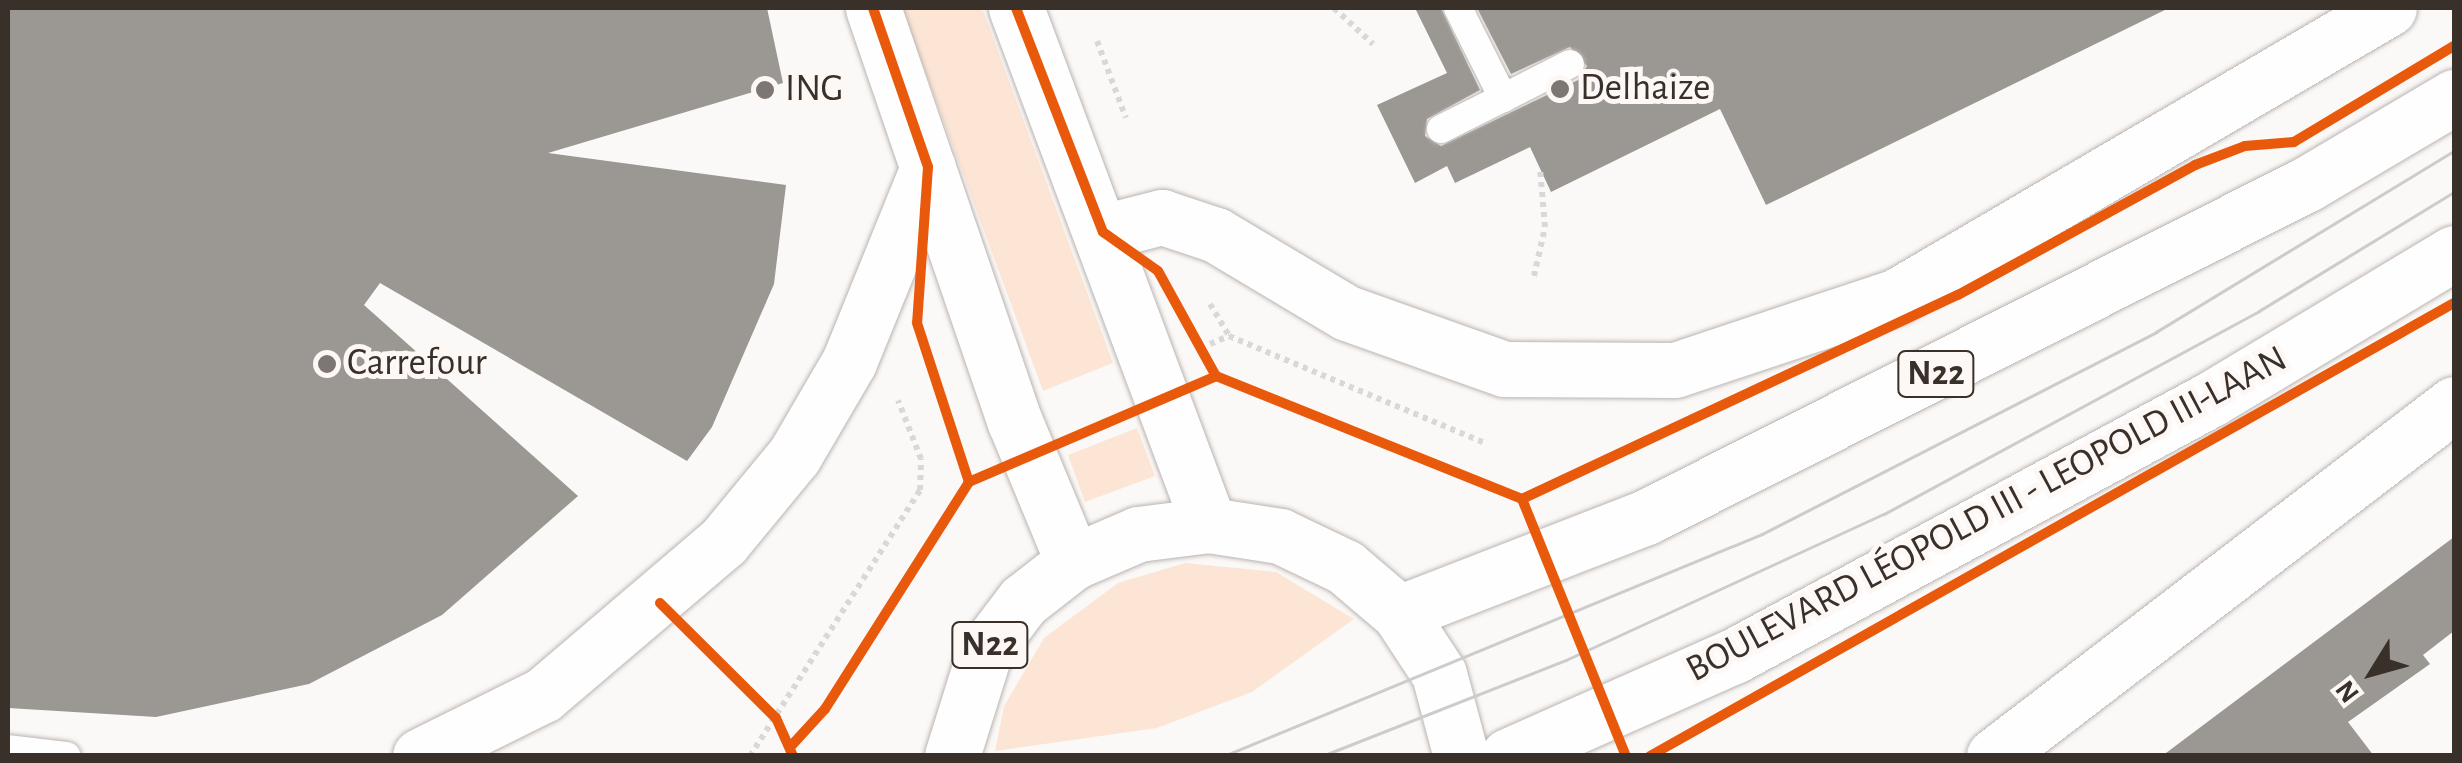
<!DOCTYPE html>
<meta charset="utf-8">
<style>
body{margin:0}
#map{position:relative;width:2462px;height:763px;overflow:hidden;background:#fbf9f7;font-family:"Alegreya Sans",sans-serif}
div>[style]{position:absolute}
.green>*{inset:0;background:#fce5d5}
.building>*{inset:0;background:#9b9793}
.path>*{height:6px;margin-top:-3px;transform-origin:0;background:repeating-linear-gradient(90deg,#d9d8d8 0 5px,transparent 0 10px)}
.roads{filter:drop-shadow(0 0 2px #bab4b1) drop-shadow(0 0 2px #bab4b1)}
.service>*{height:28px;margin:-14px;padding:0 14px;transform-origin:14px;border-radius:14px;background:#fefefe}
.minor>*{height:55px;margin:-27.5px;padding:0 27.5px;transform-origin:27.5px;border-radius:27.5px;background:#fefefe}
.tertiary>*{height:55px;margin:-27.5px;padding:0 27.5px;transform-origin:27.5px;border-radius:27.5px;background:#fefefe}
.primary>*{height:55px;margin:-27.5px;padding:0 27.5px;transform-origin:27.5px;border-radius:27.5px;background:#fefefe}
.tram>*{height:2.5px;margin:-1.25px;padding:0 1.25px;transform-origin:1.25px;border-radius:1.25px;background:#cdcccb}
.cycleway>*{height:10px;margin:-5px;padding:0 5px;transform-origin:5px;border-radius:5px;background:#e8590c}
.dots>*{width:28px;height:28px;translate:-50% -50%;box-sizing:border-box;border:5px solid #fdf8f5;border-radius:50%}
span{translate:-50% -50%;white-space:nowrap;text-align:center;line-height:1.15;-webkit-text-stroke:10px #fdf8f5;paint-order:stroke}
.shield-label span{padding:2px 8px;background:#fdf8f5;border:2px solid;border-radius:8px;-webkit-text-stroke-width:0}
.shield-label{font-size:35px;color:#39302a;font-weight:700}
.poi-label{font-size:38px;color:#39302a}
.left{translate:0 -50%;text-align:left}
.street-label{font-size:38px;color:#39302a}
.frame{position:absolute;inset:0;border:10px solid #39302a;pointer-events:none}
.north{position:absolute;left:2322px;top:623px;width:100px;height:100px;-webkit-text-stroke:8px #fdf8f5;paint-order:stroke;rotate:233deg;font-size:28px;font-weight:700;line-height:40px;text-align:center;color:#39302a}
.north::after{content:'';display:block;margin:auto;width:35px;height:45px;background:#39302a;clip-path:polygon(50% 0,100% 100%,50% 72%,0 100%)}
</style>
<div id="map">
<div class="green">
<div style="clip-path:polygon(902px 8px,982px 8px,1113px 363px,1043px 391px)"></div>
<div style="clip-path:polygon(1137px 428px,1155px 476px,1085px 502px,1068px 455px)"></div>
<div style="clip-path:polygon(1185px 563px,1276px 572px,1354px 619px,1252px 692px,1157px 728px,995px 751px,1004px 706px,1044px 638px,1118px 583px)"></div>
</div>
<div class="building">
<div style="clip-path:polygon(8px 8px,767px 8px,783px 83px,548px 153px,786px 185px,774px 284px,712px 427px,687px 461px,380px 283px,364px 305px,578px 496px,442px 615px,309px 684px,156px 717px,8px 708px)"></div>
<div style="clip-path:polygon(1415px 8px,1441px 8px,1480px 90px,1427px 119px,1425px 136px,1441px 146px,1578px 80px,1587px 66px,1570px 47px,1511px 74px,1477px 8px,2169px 8px,1766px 205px,1720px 109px,1551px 192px,1530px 147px,1455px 183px,1447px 166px,1415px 183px,1377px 105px,1447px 73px)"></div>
<div style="clip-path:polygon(2454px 537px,2454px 631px,2423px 655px,2430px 664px,2348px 722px,2374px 756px,2162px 756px)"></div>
</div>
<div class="path">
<div style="left:1334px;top:8px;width:53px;rotate:42.7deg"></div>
<div style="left:1097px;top:41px;width:82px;rotate:69.4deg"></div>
<div style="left:1534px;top:276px;width:50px;rotate:-77.3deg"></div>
<div style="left:1545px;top:227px;width:58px;rotate:-94.9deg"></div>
<div style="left:1210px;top:304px;width:37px;rotate:59deg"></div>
<div style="left:1210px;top:344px;width:21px;rotate:-23deg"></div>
<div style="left:1229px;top:336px;width:280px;rotate:22.7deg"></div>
<div style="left:750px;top:756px;width:316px;rotate:-57.4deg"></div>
<div style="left:920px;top:490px;width:31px;rotate:-88deg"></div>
<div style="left:921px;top:459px;width:63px;rotate:-111.3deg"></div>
</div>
<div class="roads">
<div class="service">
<div style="left:1458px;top:8px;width:101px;rotate:63.4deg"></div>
<div style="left:1503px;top:98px;width:75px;rotate:-26.9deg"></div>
<div style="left:1441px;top:129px;width:69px;rotate:-26.6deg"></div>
<div style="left:8px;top:749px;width:59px;rotate:6.8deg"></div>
</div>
<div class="minor">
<div style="left:1103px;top:232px;width:61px;rotate:-14.3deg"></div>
<div style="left:1162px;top:217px;width:57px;rotate:18.4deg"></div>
<div style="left:1216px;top:235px;width:152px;rotate:30.8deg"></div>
<div style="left:1347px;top:313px;width:167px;rotate:19.6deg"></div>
<div style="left:1504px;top:369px;width:171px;rotate:0.3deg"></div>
<div style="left:1675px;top:370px;width:234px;rotate:-18.4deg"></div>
<div style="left:1897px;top:296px;width:570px;rotate:-30.34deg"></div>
<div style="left:420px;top:756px;width:137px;rotate:-26.4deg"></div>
<div style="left:543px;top:695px;width:236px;rotate:-40.4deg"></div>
<div style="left:723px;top:542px;width:112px;rotate:-50.5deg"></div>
<div style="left:794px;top:456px;width:109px;rotate:-59.7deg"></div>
<div style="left:849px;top:362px;width:210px;rotate:-67.9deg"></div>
<div style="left:1994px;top:756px;width:579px;rotate:-37.42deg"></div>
</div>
<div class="tertiary">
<div style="left:873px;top:8px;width:438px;rotate:71.1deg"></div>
<div style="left:1015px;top:422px;width:152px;rotate:67.5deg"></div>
<div style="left:1016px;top:8px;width:552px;rotate:69.53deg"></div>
</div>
<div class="primary">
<div style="left:1399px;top:613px;width:265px;rotate:-21.2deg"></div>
<div style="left:1646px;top:517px;width:740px;rotate:-26.74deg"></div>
<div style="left:2307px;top:184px;width:171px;rotate:-30.6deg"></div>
<div style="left:952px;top:756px;width:110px;rotate:-72.6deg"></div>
<div style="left:985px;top:651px;width:63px;rotate:-52.8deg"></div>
<div style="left:1023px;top:601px;width:63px;rotate:-38deg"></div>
<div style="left:1073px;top:562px;width:71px;rotate:-23.3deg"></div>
<div style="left:1138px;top:534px;width:72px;rotate:-7.2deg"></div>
<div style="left:1209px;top:525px;width:72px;rotate:8.8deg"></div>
<div style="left:1280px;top:536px;width:72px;rotate:25.5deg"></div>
<div style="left:1345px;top:567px;width:71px;rotate:40.4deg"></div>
<div style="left:1399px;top:613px;width:73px;rotate:56.7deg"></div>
<div style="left:1439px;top:674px;width:85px;rotate:75deg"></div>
<div style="left:1508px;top:756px;width:247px;rotate:-23.9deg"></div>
<div style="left:1734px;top:656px;width:542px;rotate:-28.32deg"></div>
<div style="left:2211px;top:399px;width:283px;rotate:-31deg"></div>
</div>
</div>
<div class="tram">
<div style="left:1224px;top:756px;width:582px;rotate:-22.42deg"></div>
<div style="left:1762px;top:534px;width:443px;rotate:-27.1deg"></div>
<div style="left:2156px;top:332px;width:349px;rotate:-31.3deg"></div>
<div style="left:1322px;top:756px;width:262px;rotate:-21.5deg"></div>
<div style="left:1566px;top:660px;width:350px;rotate:-24.7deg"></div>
<div style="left:1884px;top:514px;width:426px;rotate:-28.4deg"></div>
<div style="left:2259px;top:311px;width:228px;rotate:-31.4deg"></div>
</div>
<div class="cycleway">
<div style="left:873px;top:8px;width:168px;rotate:70.9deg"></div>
<div style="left:928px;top:167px;width:156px;rotate:94deg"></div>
<div style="left:917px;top:323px;width:167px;rotate:71.9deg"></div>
<div style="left:1016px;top:8px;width:240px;rotate:68.8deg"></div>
<div style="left:1103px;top:232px;width:67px;rotate:35.3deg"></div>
<div style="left:1158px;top:271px;width:120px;rotate:61.1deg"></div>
<div style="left:1216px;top:376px;width:330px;rotate:21.9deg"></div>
<div style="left:1522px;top:499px;width:277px;rotate:68deg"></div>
<div style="left:1522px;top:499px;width:481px;rotate:-25.1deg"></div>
<div style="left:1958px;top:295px;width:270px;rotate:-28.7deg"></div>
<div style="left:2195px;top:165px;width:53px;rotate:-20.8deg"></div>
<div style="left:2245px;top:146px;width:49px;rotate:-4.7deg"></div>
<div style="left:2294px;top:142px;width:187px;rotate:-31deg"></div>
<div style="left:660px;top:603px;width:163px;rotate:44.8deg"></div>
<div style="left:776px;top:718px;width:42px;rotate:65.9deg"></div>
<div style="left:792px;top:745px;width:49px;rotate:-47.5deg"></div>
<div style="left:825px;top:709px;width:269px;rotate:-57.6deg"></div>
<div style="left:969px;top:482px;width:269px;rotate:-23.2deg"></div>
<div style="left:1650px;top:756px;width:923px;rotate:-29.4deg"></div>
</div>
<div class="dots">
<div style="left:1560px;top:89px;background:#7d7672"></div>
<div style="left:765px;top:90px;background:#7d7672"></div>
<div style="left:327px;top:364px;background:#7d7672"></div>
</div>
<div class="shield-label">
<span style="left:1936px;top:374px">N22</span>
<span style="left:990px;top:645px">N22</span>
</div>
<div class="poi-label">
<span class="left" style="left:1580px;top:89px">Delhaize</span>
<span class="left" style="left:785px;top:90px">ING</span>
<span class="left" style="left:347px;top:364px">Carrefour</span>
</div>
<div class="street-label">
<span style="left:1987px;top:515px;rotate:-28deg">BOULEVARD LÉOPOLD III - LEOPOLD III-LAAN</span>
</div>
<div class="frame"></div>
<div class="north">N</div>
</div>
